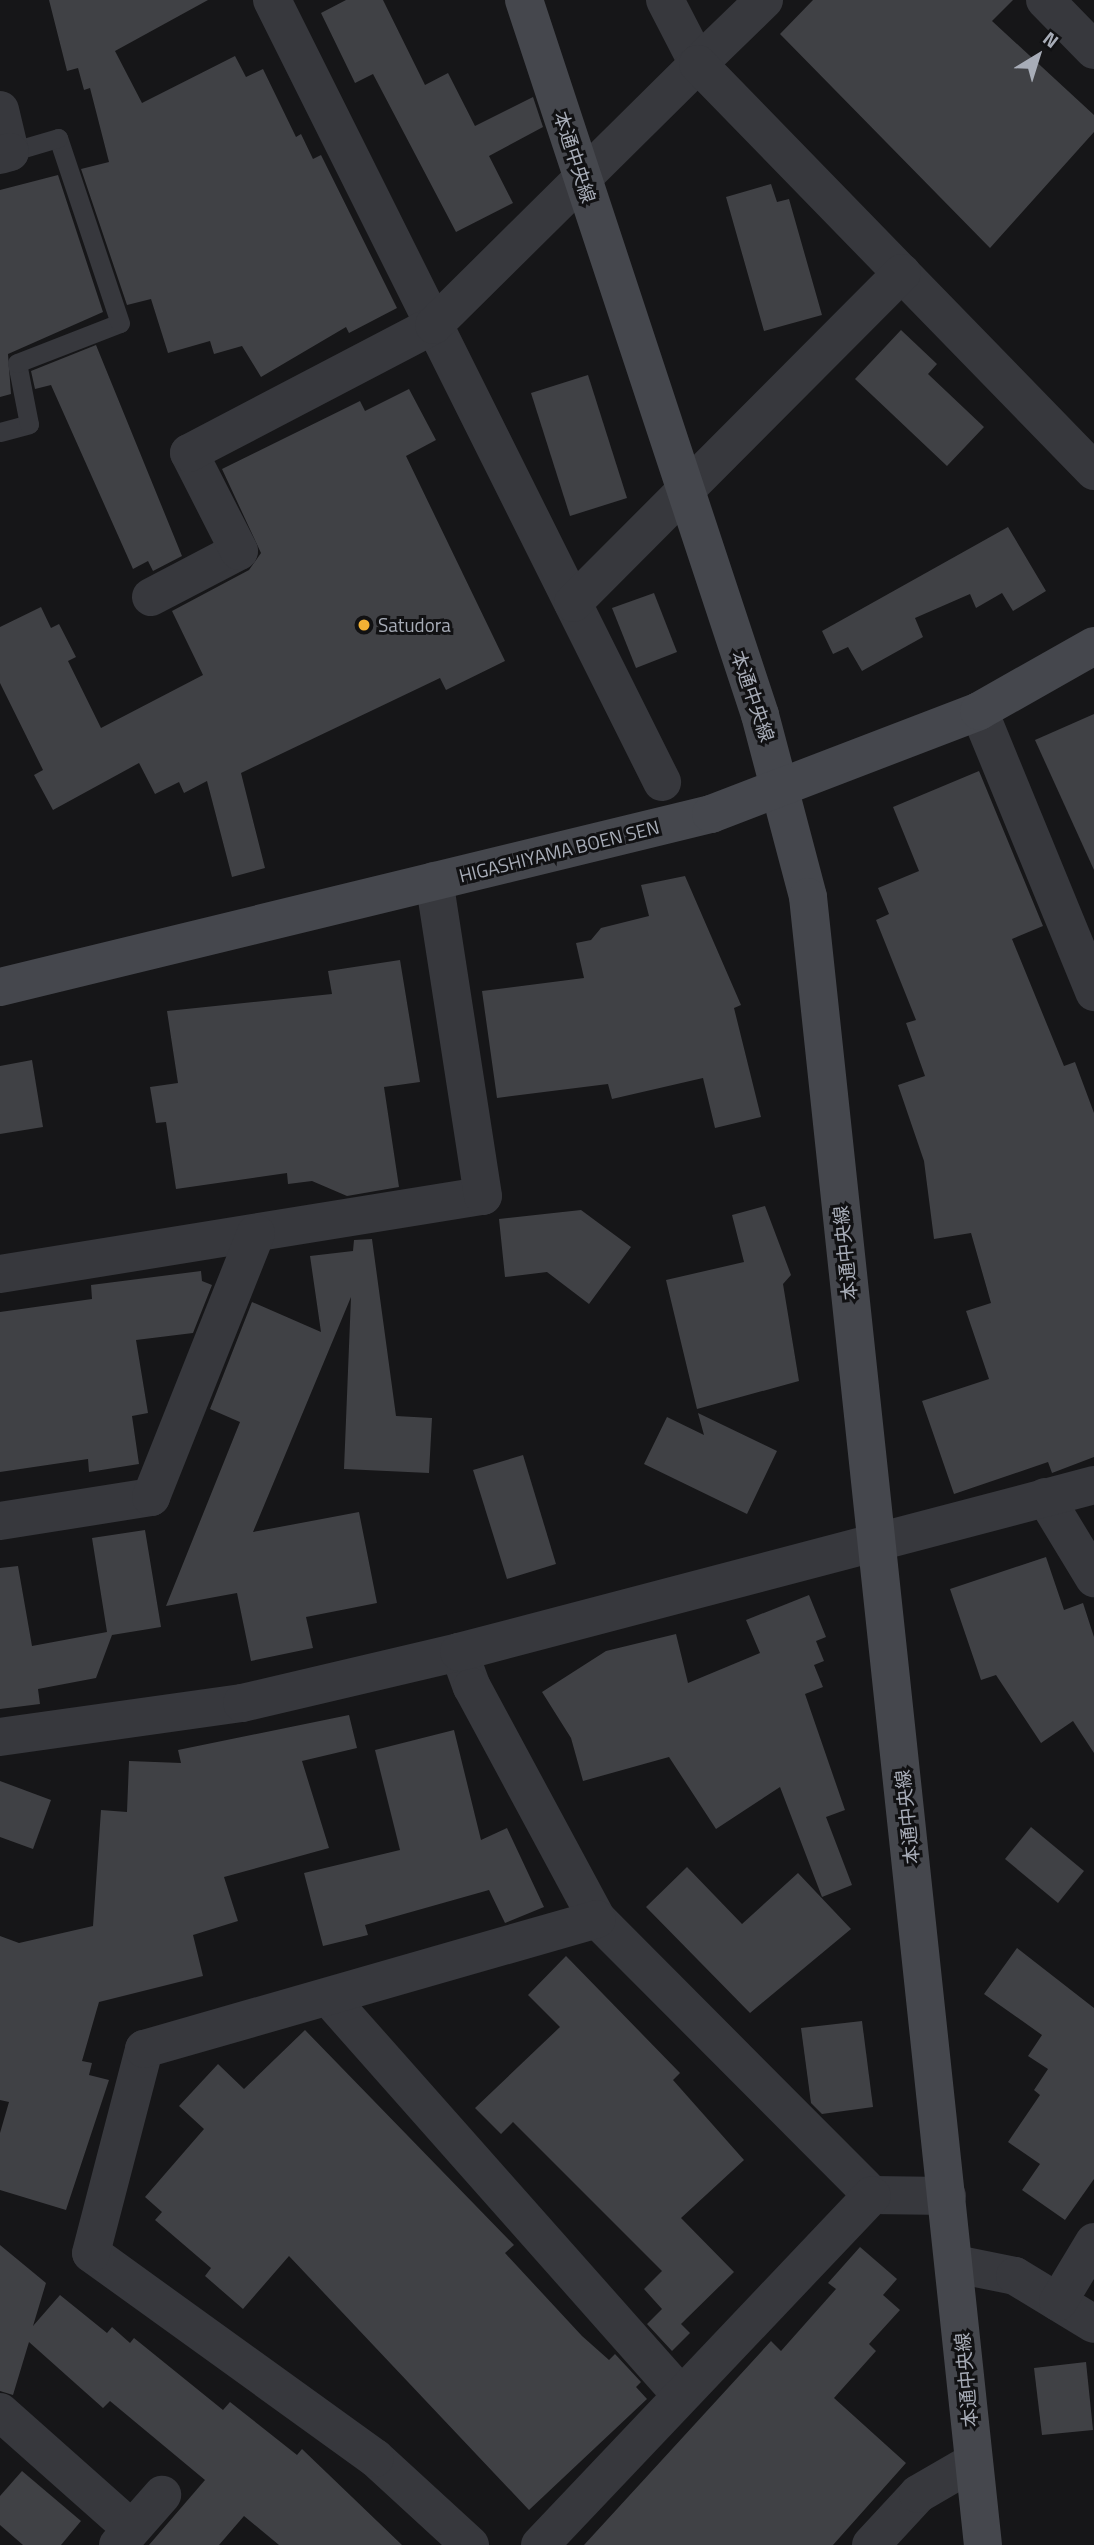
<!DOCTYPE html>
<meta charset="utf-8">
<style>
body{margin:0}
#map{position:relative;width:1094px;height:2545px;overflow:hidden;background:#161618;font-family:"Titillium Web","Noto Sans JP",sans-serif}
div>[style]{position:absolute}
.building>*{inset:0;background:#404145}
.lane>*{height:19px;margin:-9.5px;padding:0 9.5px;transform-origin:9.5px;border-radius:9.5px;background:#37383d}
.street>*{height:38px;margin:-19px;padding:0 19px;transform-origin:19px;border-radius:19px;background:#37383d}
.secondary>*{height:38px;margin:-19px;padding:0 19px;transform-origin:19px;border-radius:19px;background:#45474d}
.dots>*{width:19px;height:19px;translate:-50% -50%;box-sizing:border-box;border:4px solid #111113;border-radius:50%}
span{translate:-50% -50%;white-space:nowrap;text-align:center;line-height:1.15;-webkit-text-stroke:6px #111113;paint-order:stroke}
.street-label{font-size:19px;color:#a8adb8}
.poi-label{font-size:19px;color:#a8adb8}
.left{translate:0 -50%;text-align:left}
.north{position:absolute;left:1003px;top:21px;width:70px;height:70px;-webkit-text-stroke:5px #111113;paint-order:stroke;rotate:38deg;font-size:19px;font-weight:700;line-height:28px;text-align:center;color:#a8adb8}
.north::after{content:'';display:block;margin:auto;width:24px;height:32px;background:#a8adb8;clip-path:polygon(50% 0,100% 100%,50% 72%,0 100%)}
</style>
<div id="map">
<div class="building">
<div style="clip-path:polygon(49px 0,208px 0,115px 51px,142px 103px,235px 56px,246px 77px,263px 69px,296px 137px,301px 134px,313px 159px,321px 155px,397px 308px,349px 333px,346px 327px,261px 377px,242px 346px,214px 354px,210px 341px,168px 353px,151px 299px,127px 305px,81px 169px,109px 162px,90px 88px,84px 90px,78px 68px,67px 71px)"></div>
<div style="clip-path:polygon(346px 0,383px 0,425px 85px,448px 73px,475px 126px,533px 97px,543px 127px,489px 156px,513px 203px,456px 232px,373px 74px,355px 83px,321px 13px)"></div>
<div style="clip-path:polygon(813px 0,1013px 0,992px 21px,1094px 115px,1094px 132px,990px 248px,780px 34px)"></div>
<div style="clip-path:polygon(58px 175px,103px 312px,8px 354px,11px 394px,0 397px,0 190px)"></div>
<div style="clip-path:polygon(771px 184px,777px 202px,789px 199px,822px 315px,764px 331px,726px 197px)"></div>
<div style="clip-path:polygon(901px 330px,937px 364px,928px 374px,984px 427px,947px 466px,855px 379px)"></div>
<div style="clip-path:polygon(96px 345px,182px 556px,153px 571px,148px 561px,133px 569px,51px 385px,35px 389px,31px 371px)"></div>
<div style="clip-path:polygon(588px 375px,627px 498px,570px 516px,531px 393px)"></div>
<div style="clip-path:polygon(409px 389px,436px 440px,406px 456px,505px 661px,446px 690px,440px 678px,241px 773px,265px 868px,232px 877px,207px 781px,184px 793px,179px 782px,155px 794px,139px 763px,53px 810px,34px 775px,43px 770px,0 683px,0 627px,41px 607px,51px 628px,59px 624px,76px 657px,68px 661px,101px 728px,203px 675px,172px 611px,249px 570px,261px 553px,222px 469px,360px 401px,365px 411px)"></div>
<div style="clip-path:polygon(1008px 527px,1046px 591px,1013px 611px,1002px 593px,976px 608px,970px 594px,915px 618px,923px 637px,862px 671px,848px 647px,833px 654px,822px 631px)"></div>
<div style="clip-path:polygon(654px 593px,677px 652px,636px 668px,612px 608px)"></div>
<div style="clip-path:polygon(1094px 714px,1094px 870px,1035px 740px)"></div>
<div style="clip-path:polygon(979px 771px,1043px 926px,1012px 939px,1064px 1066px,1075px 1062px,1094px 1113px,1094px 1457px,1052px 1473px,1048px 1462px,954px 1494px,922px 1401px,989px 1379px,966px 1311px,991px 1303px,971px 1233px,934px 1239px,924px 1161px,898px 1085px,925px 1076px,906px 1023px,916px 1020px,876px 920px,889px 914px,878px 888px,919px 871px,893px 807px)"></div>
<div style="clip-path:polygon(685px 876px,741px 1005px,734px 1008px,761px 1117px,715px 1128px,703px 1078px,612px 1099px,608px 1084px,497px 1098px,482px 991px,584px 978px,576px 943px,591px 940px,601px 928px,649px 916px,641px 885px)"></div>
<div style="clip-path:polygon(400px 960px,420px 1082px,384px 1087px,399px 1187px,347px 1196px,312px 1181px,288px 1184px,287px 1173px,176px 1189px,166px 1122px,156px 1123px,150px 1087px,178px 1083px,167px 1011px,332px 994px,328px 971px)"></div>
<div style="clip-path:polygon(32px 1060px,43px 1127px,0 1134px,0 1066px)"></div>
<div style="clip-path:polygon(765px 1206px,791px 1275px,783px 1284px,799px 1381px,697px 1409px,666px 1280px,744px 1262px,732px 1215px)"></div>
<div style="clip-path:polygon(581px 1210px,631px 1247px,589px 1304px,547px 1272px,505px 1277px,499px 1219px)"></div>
<div style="clip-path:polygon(372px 1239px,396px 1416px,432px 1418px,429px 1473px,344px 1469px,351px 1297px,253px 1532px,359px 1512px,377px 1603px,306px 1617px,313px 1648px,251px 1661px,237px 1593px,166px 1606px,240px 1422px,210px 1409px,252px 1302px,321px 1332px,310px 1256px,353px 1251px,354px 1240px)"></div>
<div style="clip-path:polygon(201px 1271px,202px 1281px,212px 1285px,193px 1333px,136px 1340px,148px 1413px,132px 1416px,139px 1464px,89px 1472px,88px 1459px,0 1472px,0 1312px,92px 1299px,91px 1285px)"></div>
<div style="clip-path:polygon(698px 1413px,777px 1451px,747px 1514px,644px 1464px,667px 1417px,704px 1435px)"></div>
<div style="clip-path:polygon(523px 1455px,556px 1564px,507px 1579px,473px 1470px)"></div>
<div style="clip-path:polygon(145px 1530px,161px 1627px,112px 1635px,96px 1678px,38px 1689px,40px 1704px,0 1709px,0 1568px,18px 1566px,32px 1646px,107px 1632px,92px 1538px)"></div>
<div style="clip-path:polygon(1046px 1557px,1064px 1610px,1083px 1603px,1094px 1637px,1094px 1753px,1073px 1721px,1041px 1743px,996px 1675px,981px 1680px,950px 1589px)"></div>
<div style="clip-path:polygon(809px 1595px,826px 1637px,816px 1641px,824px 1661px,814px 1665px,823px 1687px,805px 1694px,845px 1810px,826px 1817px,852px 1885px,822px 1897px,780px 1787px,716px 1829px,669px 1757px,583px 1781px,571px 1738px,542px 1692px,606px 1651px,676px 1634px,688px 1683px,760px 1653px,746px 1620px)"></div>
<div style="clip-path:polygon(349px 1715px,357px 1748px,302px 1761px,329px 1848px,224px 1877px,238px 1921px,193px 1935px,203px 1976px,99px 2002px,82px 2061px,92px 2063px,89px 2075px,109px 2080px,66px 2210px,0 2190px,0 2133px,9px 2102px,0 2100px,0 1936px,19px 1943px,93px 1926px,101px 1810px,127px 1812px,129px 1761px,181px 1763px,178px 1750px)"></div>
<div style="clip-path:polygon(454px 1730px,481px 1840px,507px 1828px,544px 1907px,505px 1923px,489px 1890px,365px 1925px,368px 1935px,323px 1946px,304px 1873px,400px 1850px,375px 1750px)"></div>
<div style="clip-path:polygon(0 1781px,51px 1800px,33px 1849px,0 1837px)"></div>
<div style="clip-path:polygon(1031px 1827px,1084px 1871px,1058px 1903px,1005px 1859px)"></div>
<div style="clip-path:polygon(687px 1867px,742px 1924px,798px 1873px,851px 1929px,750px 2013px,646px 1907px)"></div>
<div style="clip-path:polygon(1017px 1948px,1094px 2008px,1094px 2179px,1065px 2220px,1022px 2190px,1040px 2164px,1008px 2142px,1040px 2095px,1034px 2090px,1048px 2069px,1028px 2056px,1042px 2035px,984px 1994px)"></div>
<div style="clip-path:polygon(566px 1956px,680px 2073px,673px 2080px,744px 2160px,681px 2218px,734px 2272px,681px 2324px,690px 2333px,672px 2351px,647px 2324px,662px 2309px,644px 2289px,662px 2271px,513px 2122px,501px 2134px,475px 2108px,560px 2027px,528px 1995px)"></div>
<div style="clip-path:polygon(862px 2021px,873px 2107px,822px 2114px,811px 2103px,801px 2028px)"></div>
<div style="clip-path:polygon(305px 2030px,514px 2245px,505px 2253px,582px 2336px,609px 2360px,615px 2354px,641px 2382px,636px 2387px,647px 2399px,529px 2510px,289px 2256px,243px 2309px,205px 2276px,211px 2268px,155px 2220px,162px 2212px,145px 2197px,204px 2129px,179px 2106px,218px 2064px,244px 2089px)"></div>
<div style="clip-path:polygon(0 2245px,46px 2283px,33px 2326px,60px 2295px,107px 2333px,112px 2327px,130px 2343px,134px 2338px,223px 2410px,230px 2402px,297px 2455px,302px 2449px,402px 2545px,279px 2545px,244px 2516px,219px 2545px,149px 2545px,205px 2480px,110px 2401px,103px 2408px,29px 2342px,13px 2395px,0 2391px)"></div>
<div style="clip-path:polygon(860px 2247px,897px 2279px,883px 2295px,900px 2310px,869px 2344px,876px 2351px,834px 2398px,906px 2463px,833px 2545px,584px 2545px,771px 2341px,781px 2351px,836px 2289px,828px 2283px)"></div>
<div style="clip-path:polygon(1086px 2362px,1093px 2430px,1042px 2435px,1034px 2368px)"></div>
<div style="clip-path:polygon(22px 2471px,81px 2521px,61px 2545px,23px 2545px,0 2525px,0 2496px)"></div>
</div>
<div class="lane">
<div style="left:0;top:432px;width:30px;rotate:-15deg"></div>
<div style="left:29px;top:424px;width:62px;rotate:-101.1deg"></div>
<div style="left:17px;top:363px;width:110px;rotate:-21.2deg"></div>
<div style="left:120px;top:323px;width:195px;rotate:-108.5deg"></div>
<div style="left:58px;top:138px;width:50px;rotate:163.7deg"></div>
</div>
<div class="street">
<div style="left:272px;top:0;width:874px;rotate:63.49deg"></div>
<div style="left:665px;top:0;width:72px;rotate:62.7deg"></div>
<div style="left:698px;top:64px;width:92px;rotate:-44.1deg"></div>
<div style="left:1045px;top:0;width:70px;rotate:45.6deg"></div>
<div style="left:0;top:110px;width:43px;rotate:76.6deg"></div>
<div style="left:10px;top:152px;width:10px;rotate:163deg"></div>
<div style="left:151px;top:597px;width:99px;rotate:-27.6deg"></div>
<div style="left:239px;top:551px;width:110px;rotate:-117deg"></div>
<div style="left:189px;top:453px;width:276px;rotate:-27.6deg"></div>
<div style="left:434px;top:325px;width:371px;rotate:-44.7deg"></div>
<div style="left:698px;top:64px;width:568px;rotate:45.78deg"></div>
<div style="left:573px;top:603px;width:466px;rotate:-45.1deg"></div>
<div style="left:979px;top:711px;width:304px;rotate:67.7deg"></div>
<div style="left:0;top:1274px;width:489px;rotate:-9.2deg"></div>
<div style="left:483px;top:1196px;width:319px;rotate:-98.8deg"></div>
<div style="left:1045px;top:1497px;width:95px;rotate:58.8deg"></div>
<div style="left:0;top:1521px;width:153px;rotate:-9deg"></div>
<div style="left:151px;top:1497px;width:284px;rotate:-68.3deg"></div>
<div style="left:459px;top:1652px;width:37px;rotate:70deg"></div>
<div style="left:472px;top:1687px;width:264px;rotate:61.7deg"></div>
<div style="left:597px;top:1919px;width:390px;rotate:45.1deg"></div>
<div style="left:872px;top:2195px;width:75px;rotate:0.8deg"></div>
<div style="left:0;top:1737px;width:244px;rotate:-8deg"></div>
<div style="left:242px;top:1703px;width:223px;rotate:-13.2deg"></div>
<div style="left:459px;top:1652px;width:657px;rotate:-14.73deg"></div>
<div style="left:330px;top:1999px;width:529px;rotate:48.45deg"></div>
<div style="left:956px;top:2264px;width:60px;rotate:11.5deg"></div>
<div style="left:1015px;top:2276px;width:92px;rotate:31.3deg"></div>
<div style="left:1058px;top:2302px;width:70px;rotate:-59deg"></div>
<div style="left:0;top:2412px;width:176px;rotate:41.6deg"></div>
<div style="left:118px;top:2545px;width:67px;rotate:-48.7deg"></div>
<div style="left:470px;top:2545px;width:129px;rotate:-137.5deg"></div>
<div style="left:375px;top:2458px;width:350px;rotate:-144.2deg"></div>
<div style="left:91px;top:2253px;width:211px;rotate:-75.4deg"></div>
<div style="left:144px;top:2049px;width:471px;rotate:-16deg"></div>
<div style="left:540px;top:2545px;width:482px;rotate:-46.5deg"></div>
<div style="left:871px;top:2545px;width:69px;rotate:-47.3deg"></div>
<div style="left:918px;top:2494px;width:64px;rotate:-30.2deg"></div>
</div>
<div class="secondary">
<div style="left:524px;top:0;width:753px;rotate:71.73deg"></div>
<div style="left:760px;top:715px;width:188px;rotate:75.2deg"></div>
<div style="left:808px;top:897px;width:1657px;rotate:83.94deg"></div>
<div style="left:0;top:987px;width:732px;rotate:-13.68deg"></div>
<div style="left:711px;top:814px;width:287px;rotate:-21deg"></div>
<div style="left:979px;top:711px;width:132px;rotate:-29.5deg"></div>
</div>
<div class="dots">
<div style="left:364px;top:625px;background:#f2b134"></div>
</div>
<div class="street-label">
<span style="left:575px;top:157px;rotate:72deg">本通中央線</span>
<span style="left:753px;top:696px;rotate:71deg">本通中央線</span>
<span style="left:559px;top:851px;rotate:-14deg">HIGASHIYAMA BOEN SEN</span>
<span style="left:845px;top:1253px;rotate:-96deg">本通中央線</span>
<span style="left:907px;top:1817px;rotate:-96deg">本通中央線</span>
<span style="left:966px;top:2380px;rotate:-95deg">本通中央線</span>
</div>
<div class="poi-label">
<span class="left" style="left:378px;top:625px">Satudora</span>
</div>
<div class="north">N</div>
</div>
